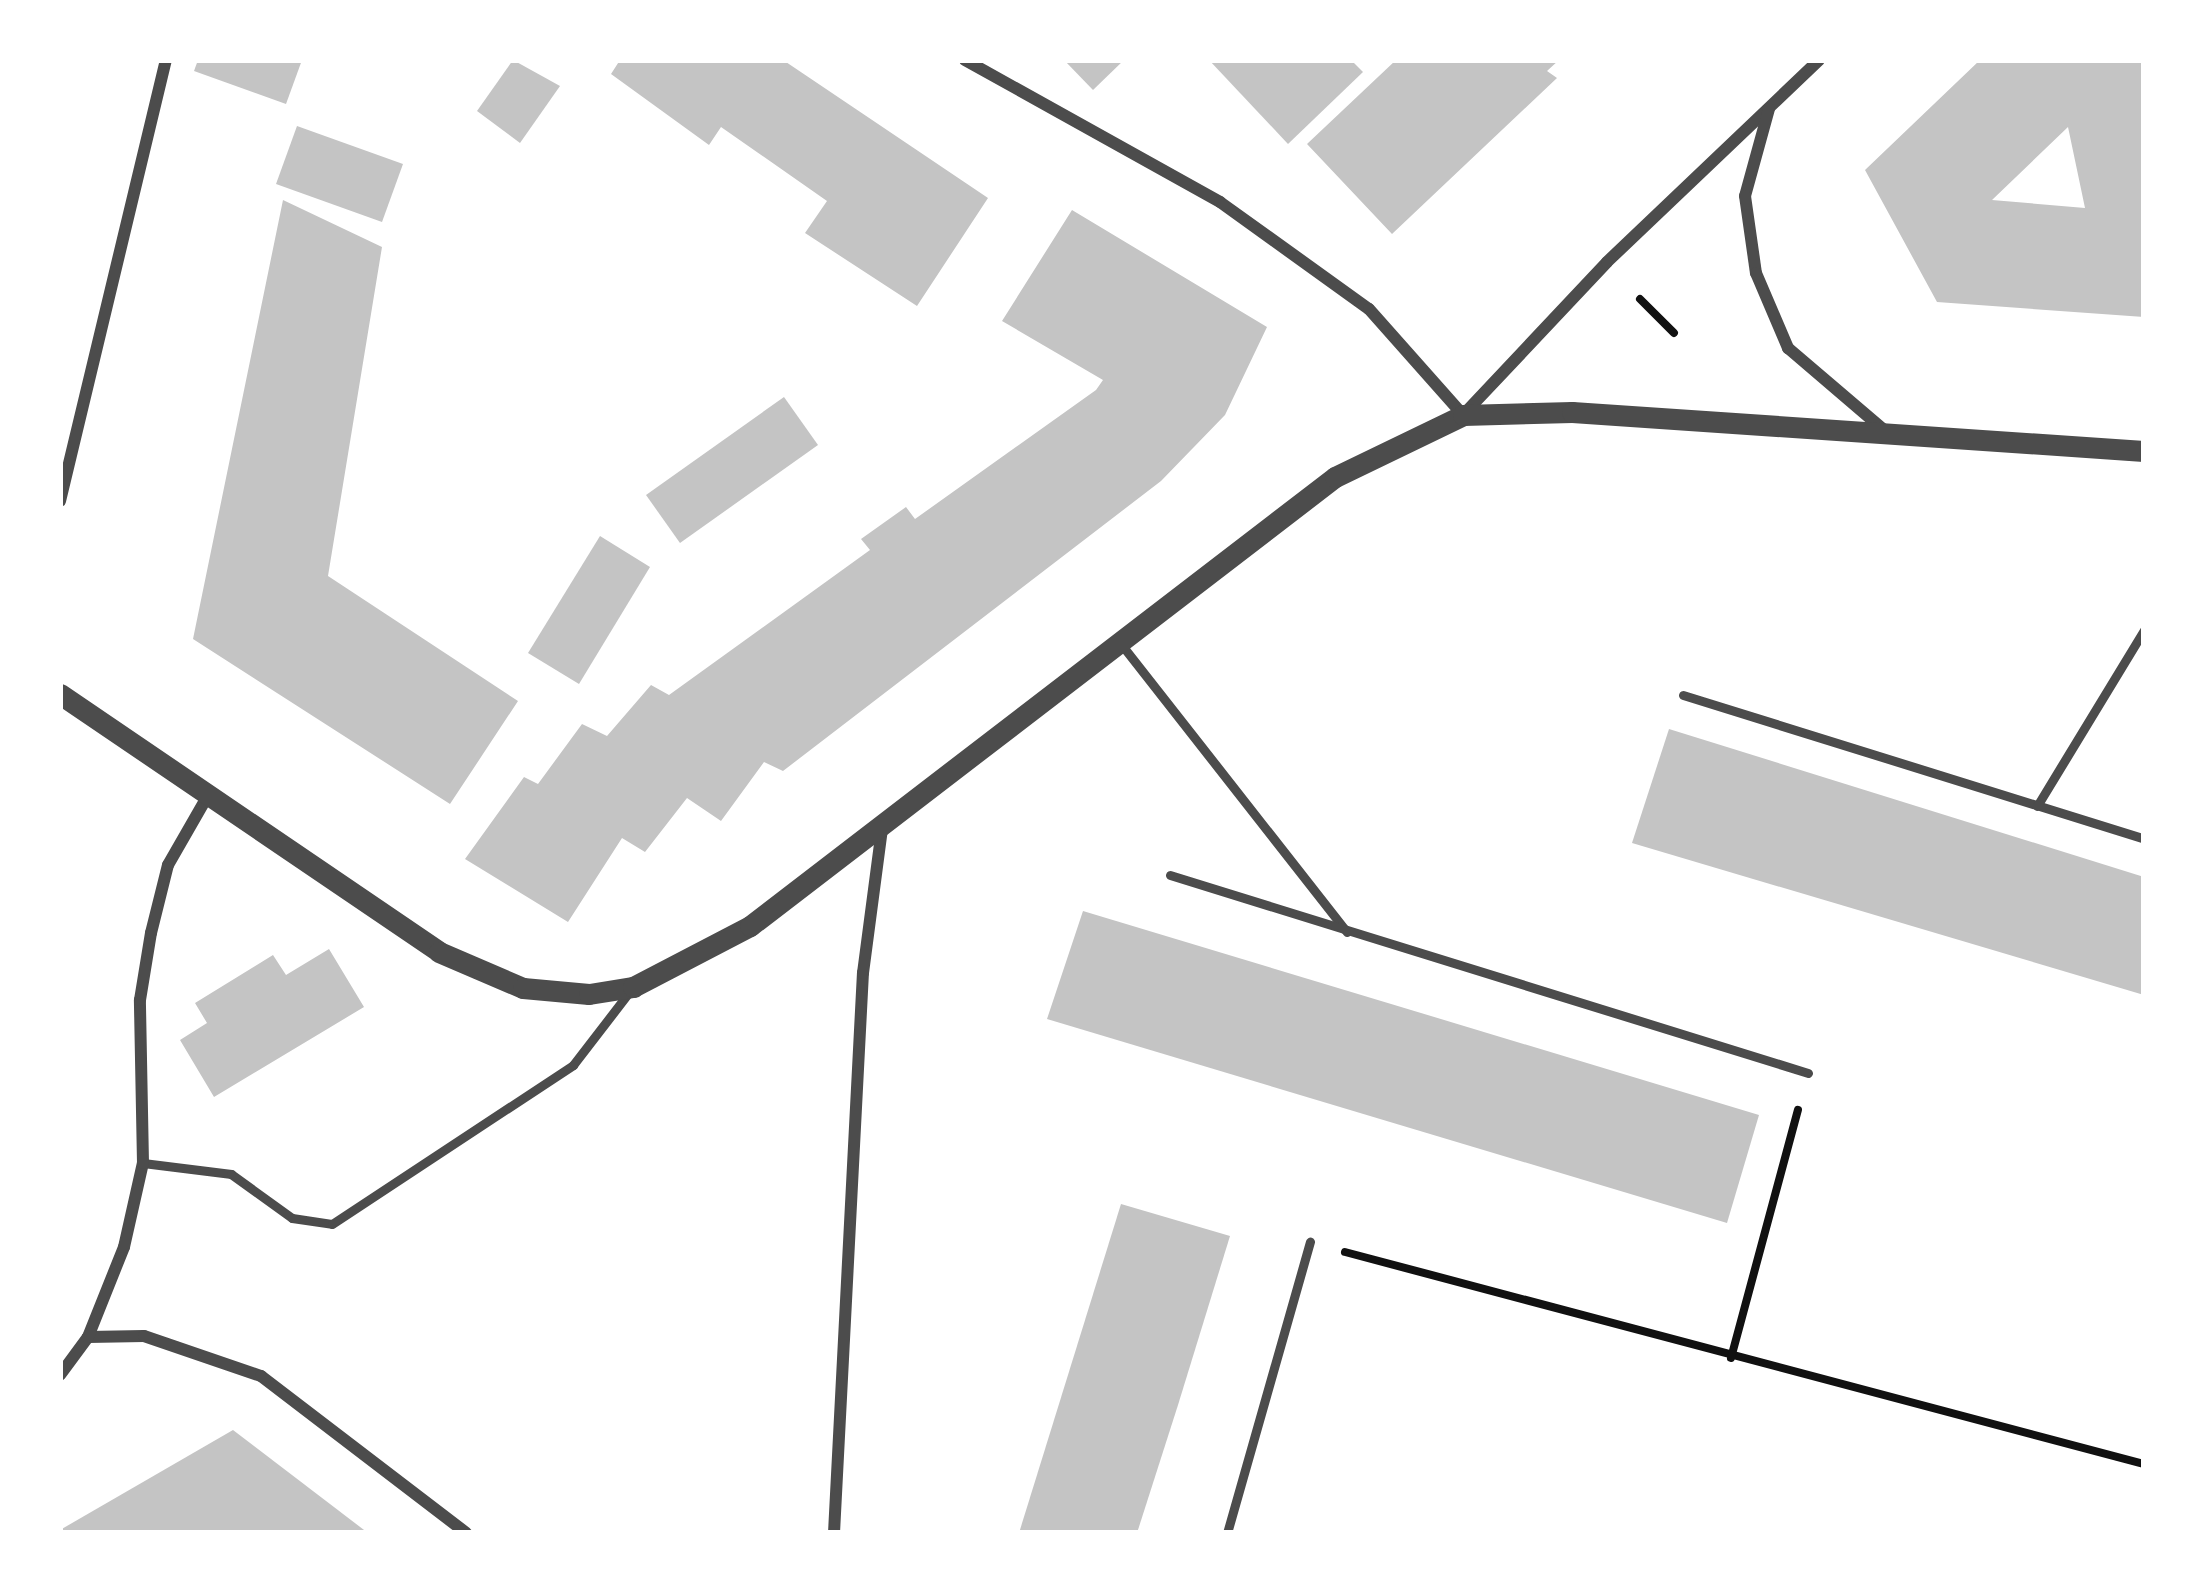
<!DOCTYPE html>
<style>
body{margin:0}
#map{position:relative;width:2204px;height:1593px;overflow:hidden;background:#fff;font-family:Literata,serif}
div>[style]{position:absolute}
.building>*{inset:0;background:#c4c4c4}
.path>*{height:8px;margin:-4px;padding:0 4px;transform-origin:4px;border-radius:4px;background:#111}
.service>*{height:9px;margin:-4.5px;padding:0 4.5px;transform-origin:4.5px;border-radius:4.5px;background:#4c4c4c}
.minor>*{height:12px;margin:-6px;padding:0 6px;transform-origin:6px;border-radius:6px;background:#4c4c4c}
.tertiary>*{height:21px;margin:-10.5px;padding:0 10.5px;transform-origin:10.5px;border-radius:10.5px;background:#4c4c4c}
span{translate:-50% -50%;white-space:nowrap;text-align:center;line-height:1.15;-webkit-text-stroke:12px #fff;paint-order:stroke}
.frame{position:absolute;inset:0;border:63px solid #fff;pointer-events:none}
</style>
<div id="map">
<div class="building">
<div style="clip-path:polygon(198px 60px,302px 60px,286px 104px,194px 71px)"></div>
<div style="clip-path:polygon(513px 60px,560px 86px,520px 143px,477px 111px)"></div>
<div style="clip-path:polygon(620px 60px,783px 60px,988px 198px,917px 306px,805px 233px,827px 201px,721px 127px,709px 145px,611px 74px)"></div>
<div style="clip-path:polygon(1064px 60px,1124px 60px,1093px 90px)"></div>
<div style="clip-path:polygon(1209px 60px,1351px 60px,1363px 72px,1288px 144px)"></div>
<div style="clip-path:polygon(1396px 60px,1559px 60px,1547px 71px,1557px 78px,1392px 234px,1307px 144px)"></div>
<div style="clip-path:polygon(evenodd,1980px 60px,2144px 60px,2144px 317px,1937px 302px,1865px 170px,1980px 60px,2068px 127px,2085px 208px,1992px 200px,2068px 127px)"></div>
<div style="clip-path:polygon(297px 126px,403px 164px,382px 222px,276px 184px)"></div>
<div style="clip-path:polygon(283px 200px,382px 247px,328px 576px,518px 701px,450px 804px,193px 639px)"></div>
<div style="clip-path:polygon(1072px 210px,1267px 327px,1225px 415px,1161px 481px,783px 771px,764px 762px,721px 821px,687px 798px,645px 852px,622px 838px,568px 922px,465px 859px,524px 777px,538px 784px,582px 724px,607px 736px,651px 685px,669px 695px,870px 550px,861px 539px,906px 507px,915px 519px,1096px 390px,1103px 380px,1002px 321px)"></div>
<div style="clip-path:polygon(784px 397px,818px 445px,680px 543px,646px 495px)"></div>
<div style="clip-path:polygon(600px 536px,650px 567px,579px 684px,528px 653px)"></div>
<div style="clip-path:polygon(1669px 729px,2144px 877px,2144px 995px,1632px 843px)"></div>
<div style="clip-path:polygon(1083px 911px,1759px 1115px,1727px 1223px,1047px 1019px)"></div>
<div style="clip-path:polygon(329px 949px,364px 1007px,214px 1097px,180px 1040px,207px 1023px,195px 1003px,273px 955px,286px 975px)"></div>
<div style="clip-path:polygon(1121px 1204px,1230px 1236px,1178px 1405px,1137px 1533px,1019px 1533px)"></div>
<div style="clip-path:polygon(233px 1430px,368px 1533px,60px 1533px,60px 1530px)"></div>
</div>
<div class="path">
<div style="left:1640px;top:299px;width:48px;rotate:45deg"></div>
<div style="left:1345px;top:1252px;width:827px;rotate:14.86deg"></div>
<div style="left:1731px;top:1358px;width:257px;rotate:-74.9deg"></div>
</div>
<div class="service">
<div style="left:1121px;top:644px;width:366px;rotate:51.9deg"></div>
<div style="left:1683px;top:695px;width:483px;rotate:17.3deg"></div>
<div style="left:2037px;top:806px;width:206px;rotate:-58.7deg"></div>
<div style="left:1170px;top:875px;width:668px;rotate:17.24deg"></div>
<div style="left:143px;top:1163px;width:89px;rotate:7.1deg"></div>
<div style="left:231px;top:1174px;width:75px;rotate:35.8deg"></div>
<div style="left:292px;top:1218px;width:40px;rotate:8.5deg"></div>
<div style="left:332px;top:1224px;width:289px;rotate:-33.4deg"></div>
<div style="left:573px;top:1065px;width:93px;rotate:-52.4deg"></div>
<div style="left:1227px;top:1533px;width:303px;rotate:-74.1deg"></div>
</div>
<div class="minor">
<div style="left:965px;top:60px;width:292px;rotate:29.1deg"></div>
<div style="left:1220px;top:202px;width:183px;rotate:35.7deg"></div>
<div style="left:1369px;top:309px;width:142px;rotate:48.4deg"></div>
<div style="left:1463px;top:415px;width:210px;rotate:-46.7deg"></div>
<div style="left:1607px;top:262px;width:293px;rotate:-43.6deg"></div>
<div style="left:1769px;top:109px;width:90px;rotate:105.4deg"></div>
<div style="left:1745px;top:196px;width:78px;rotate:81.9deg"></div>
<div style="left:1756px;top:273px;width:82px;rotate:66.9deg"></div>
<div style="left:1788px;top:348px;width:126px;rotate:40.5deg"></div>
<div style="left:60px;top:501px;width:454px;rotate:-76.5deg"></div>
<div style="left:88px;top:1337px;width:56px;rotate:-1deg"></div>
<div style="left:144px;top:1336px;width:124px;rotate:18.9deg"></div>
<div style="left:261px;top:1376px;width:258px;rotate:37.4deg"></div>
<div style="left:60px;top:1375px;width:47px;rotate:-53.6deg"></div>
<div style="left:88px;top:1337px;width:97px;rotate:-68.2deg"></div>
<div style="left:124px;top:1247px;width:86px;rotate:-77.3deg"></div>
<div style="left:143px;top:1163px;width:163px;rotate:-91.1deg"></div>
<div style="left:140px;top:1000px;width:68px;rotate:-80.7deg"></div>
<div style="left:151px;top:933px;width:70px;rotate:-76deg"></div>
<div style="left:168px;top:865px;width:76px;rotate:-60.1deg"></div>
<div style="left:834px;top:1533px;width:561px;rotate:-87.04deg"></div>
<div style="left:863px;top:973px;width:146px;rotate:-82.5deg"></div>
</div>
<div class="tertiary">
<div style="left:60px;top:694px;width:458px;rotate:34.2deg"></div>
<div style="left:439px;top:952px;width:91px;rotate:23.2deg"></div>
<div style="left:523px;top:988px;width:66px;rotate:5.2deg"></div>
<div style="left:589px;top:994px;width:45px;rotate:-9deg"></div>
<div style="left:633px;top:987px;width:132px;rotate:-27.5deg"></div>
<div style="left:750px;top:926px;width:737px;rotate:-37.51deg"></div>
<div style="left:1335px;top:477px;width:142px;rotate:-25.8deg"></div>
<div style="left:1463px;top:415px;width:109px;rotate:-1.6deg"></div>
<div style="left:1572px;top:412px;width:573px;rotate:3.9deg"></div>
</div>
<div class="frame"></div>
</div>
